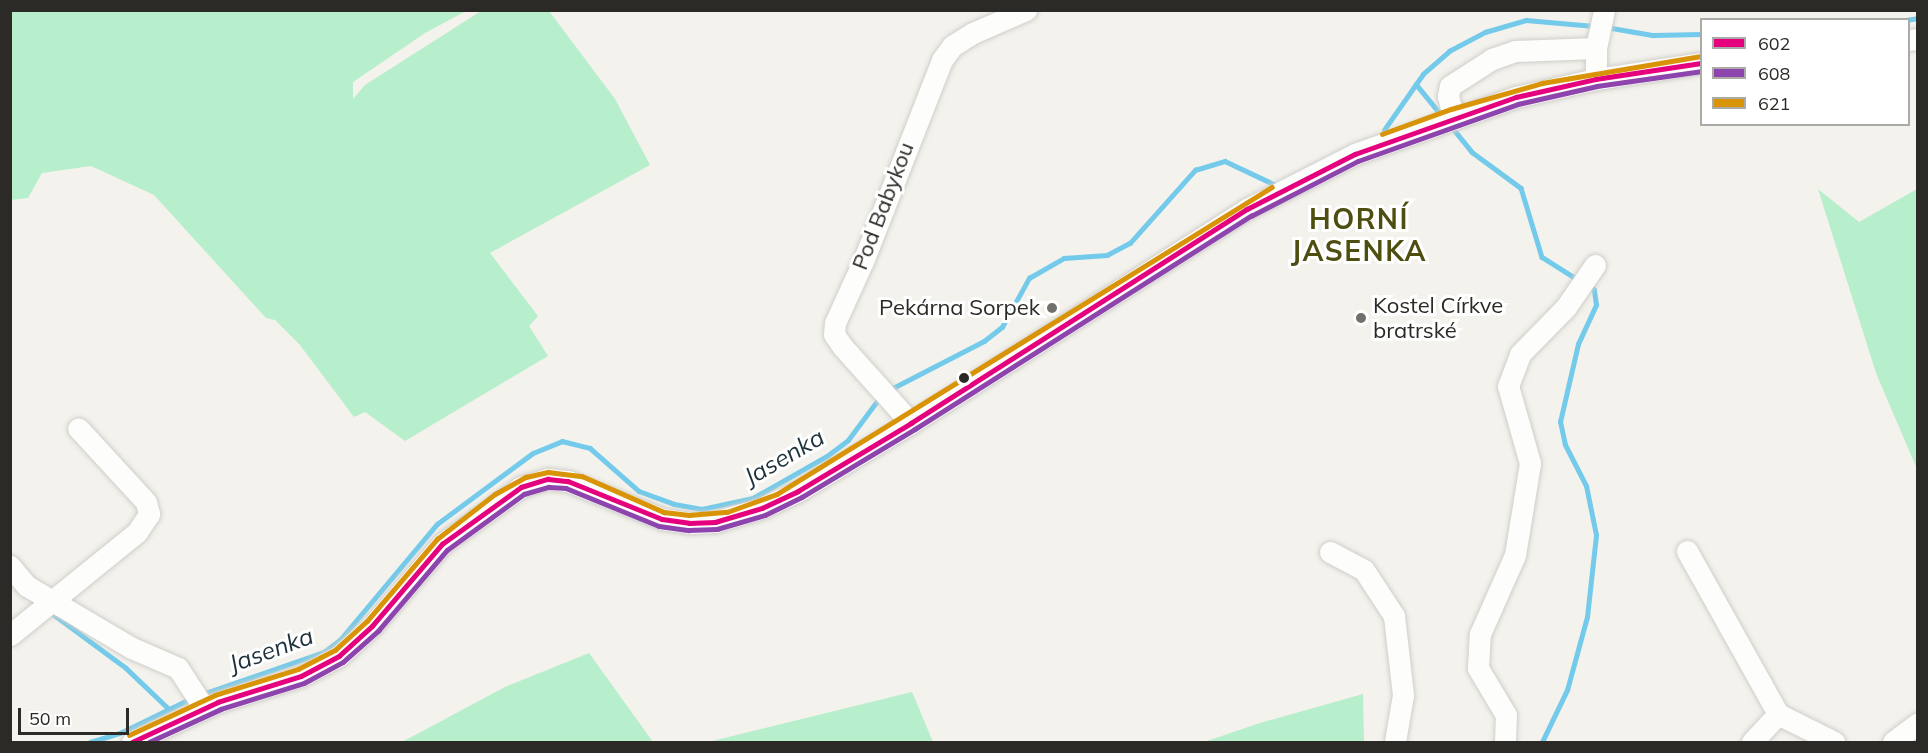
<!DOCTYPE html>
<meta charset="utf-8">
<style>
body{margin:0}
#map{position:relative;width:1928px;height:753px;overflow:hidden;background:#f4f2ec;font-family:Mulish,sans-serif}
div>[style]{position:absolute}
.green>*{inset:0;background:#b7eecb}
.stream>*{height:4.5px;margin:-2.25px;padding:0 2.25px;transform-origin:2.25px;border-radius:2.25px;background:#73caea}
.roads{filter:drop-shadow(0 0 2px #cfceca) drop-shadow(0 0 2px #cfceca)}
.minor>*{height:21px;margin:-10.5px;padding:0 10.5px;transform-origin:10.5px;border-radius:10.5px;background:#fdfdfc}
.bus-1>*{height:4.5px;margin:-2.25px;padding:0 2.25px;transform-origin:2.25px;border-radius:2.25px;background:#e5007d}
.bus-2>*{height:4.5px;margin:-2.25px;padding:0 2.25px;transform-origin:2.25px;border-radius:2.25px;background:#8e44ad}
.bus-3>*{height:4.5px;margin:-2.25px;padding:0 2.25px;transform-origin:2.25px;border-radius:2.25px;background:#d99306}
.dots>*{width:16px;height:16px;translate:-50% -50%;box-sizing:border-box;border:3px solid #fff;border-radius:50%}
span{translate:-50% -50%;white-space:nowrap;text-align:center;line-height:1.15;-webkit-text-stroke:6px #fff;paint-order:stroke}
.street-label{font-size:22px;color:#2c2a26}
.poi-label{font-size:22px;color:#2c2a26}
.left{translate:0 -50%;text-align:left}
.right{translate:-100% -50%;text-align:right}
.water-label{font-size:24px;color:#1d313b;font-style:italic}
.district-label{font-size:28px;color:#4e4e10;font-weight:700;letter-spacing:1.5px}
.frame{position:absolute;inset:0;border:12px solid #2c2a26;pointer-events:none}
.legend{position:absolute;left:1700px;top:18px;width:210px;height:108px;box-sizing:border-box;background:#fff;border:2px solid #abaaa8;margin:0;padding:8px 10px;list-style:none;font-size:18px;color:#2c2a26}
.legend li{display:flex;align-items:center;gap:12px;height:30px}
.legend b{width:30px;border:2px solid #abaaa8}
.scale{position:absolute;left:18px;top:708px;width:111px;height:27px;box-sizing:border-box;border:3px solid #2c2a26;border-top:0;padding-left:8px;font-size:18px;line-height:21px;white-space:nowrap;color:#2c2a26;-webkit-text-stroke:4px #fff;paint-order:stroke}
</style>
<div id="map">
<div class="green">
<div style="clip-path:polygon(11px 10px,466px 11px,425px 33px,353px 82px,353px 99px,365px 85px,481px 11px,549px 11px,615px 99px,650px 165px,490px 253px,538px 316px,529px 326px,548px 356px,405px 441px,365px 412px,354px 417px,300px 345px,275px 320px,266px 318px,154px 195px,91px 166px,42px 173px,28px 198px,11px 200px)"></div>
<div style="clip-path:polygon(1818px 189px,1859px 222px,1917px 189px,1917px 469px,1876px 373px)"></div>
<div style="clip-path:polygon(589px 653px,653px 742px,402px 742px,505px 687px)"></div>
<div style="clip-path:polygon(912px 692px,933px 742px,708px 742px)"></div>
<div style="clip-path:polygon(1363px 694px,1364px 742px,1204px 742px,1260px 723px)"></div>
</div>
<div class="stream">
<div style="left:1906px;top:20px;width:12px;rotate:-9deg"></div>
<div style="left:1606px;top:27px;width:48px;rotate:9.7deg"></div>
<div style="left:1653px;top:35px;width:49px;rotate:-1.2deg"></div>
<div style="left:1416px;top:84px;width:43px;rotate:50.7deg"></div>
<div style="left:1451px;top:126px;width:33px;rotate:51deg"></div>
<div style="left:1472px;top:152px;width:61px;rotate:36.3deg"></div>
<div style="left:1521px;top:188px;width:72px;rotate:73.1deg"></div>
<div style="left:1542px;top:257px;width:41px;rotate:32.2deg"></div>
<div style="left:1384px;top:130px;width:68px;rotate:-55.1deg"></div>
<div style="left:1423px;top:74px;width:35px;rotate:-41deg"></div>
<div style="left:1449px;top:51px;width:41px;rotate:-27.8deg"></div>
<div style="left:1485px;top:32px;width:43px;rotate:-16.3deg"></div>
<div style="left:1526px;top:20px;width:68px;rotate:5deg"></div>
<div style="left:889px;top:390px;width:107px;rotate:-27.3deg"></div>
<div style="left:984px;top:341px;width:23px;rotate:-38deg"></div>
<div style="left:1002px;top:327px;width:56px;rotate:-61.1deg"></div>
<div style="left:1029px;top:278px;width:40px;rotate:-29.7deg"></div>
<div style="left:1064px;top:258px;width:43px;rotate:-4deg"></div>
<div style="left:1107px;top:255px;width:26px;rotate:-28deg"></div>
<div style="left:1130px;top:243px;width:98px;rotate:-48.3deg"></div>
<div style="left:1195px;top:170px;width:31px;rotate:-17deg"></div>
<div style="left:1225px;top:161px;width:59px;rotate:25.3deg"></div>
<div style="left:49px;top:611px;width:96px;rotate:36.5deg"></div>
<div style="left:126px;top:668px;width:59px;rotate:43.6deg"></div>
<div style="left:203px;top:694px;width:128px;rotate:-19.1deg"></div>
<div style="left:324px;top:652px;width:20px;rotate:-37deg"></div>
<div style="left:340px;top:640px;width:151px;rotate:-50.1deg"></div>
<div style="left:437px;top:524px;width:119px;rotate:-36.5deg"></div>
<div style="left:533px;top:453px;width:31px;rotate:-22deg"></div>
<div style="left:562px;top:441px;width:29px;rotate:14deg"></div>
<div style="left:590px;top:448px;width:65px;rotate:41.3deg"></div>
<div style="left:639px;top:491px;width:37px;rotate:20deg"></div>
<div style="left:674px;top:504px;width:28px;rotate:10deg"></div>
<div style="left:702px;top:509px;width:52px;rotate:-12.2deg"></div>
<div style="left:753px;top:498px;width:85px;rotate:-29.6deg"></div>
<div style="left:827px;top:456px;width:26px;rotate:-37deg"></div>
<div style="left:848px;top:440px;width:54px;rotate:-53.3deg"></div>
<div style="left:90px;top:742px;width:31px;rotate:-17deg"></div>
<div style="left:120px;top:733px;width:80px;rotate:-25.9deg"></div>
<div style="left:1542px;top:742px;width:58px;rotate:-64.3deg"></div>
<div style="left:1567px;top:690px;width:76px;rotate:-74.7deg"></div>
<div style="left:1587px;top:617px;width:82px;rotate:-83.7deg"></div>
<div style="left:1596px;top:535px;width:50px;rotate:-101.5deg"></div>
<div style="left:1586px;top:486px;width:46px;rotate:-117.1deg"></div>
<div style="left:1565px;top:445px;width:24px;rotate:-102deg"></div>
<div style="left:1560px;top:422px;width:80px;rotate:-77deg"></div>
<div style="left:1578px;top:344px;width:43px;rotate:-65.2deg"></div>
<div style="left:1596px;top:305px;width:15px;rotate:-98deg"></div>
<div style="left:1594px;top:290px;width:9px;rotate:-144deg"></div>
</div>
<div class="roads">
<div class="minor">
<div style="left:1908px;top:40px;width:10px;rotate:-6deg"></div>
<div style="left:1596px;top:79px;width:31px;rotate:-90deg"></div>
<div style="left:1596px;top:48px;width:39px;rotate:-78deg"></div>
<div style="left:1453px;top:116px;width:21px;rotate:-104deg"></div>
<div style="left:1448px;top:96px;width:10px;rotate:-79deg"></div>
<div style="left:1450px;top:86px;width:50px;rotate:-32.7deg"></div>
<div style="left:1492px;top:59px;width:24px;rotate:-19deg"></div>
<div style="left:1515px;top:51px;width:81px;rotate:-2.1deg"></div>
<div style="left:911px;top:423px;width:103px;rotate:-131.9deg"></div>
<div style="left:842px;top:346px;width:14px;rotate:-124deg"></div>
<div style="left:834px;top:334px;width:11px;rotate:-85deg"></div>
<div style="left:835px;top:323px;width:70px;rotate:-65.6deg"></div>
<div style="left:864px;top:259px;width:214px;rotate:-68.6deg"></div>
<div style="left:942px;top:60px;width:17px;rotate:-54deg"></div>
<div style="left:952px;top:46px;width:25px;rotate:-32deg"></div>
<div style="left:973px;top:33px;width:58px;rotate:-23.5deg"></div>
<div style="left:1687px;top:551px;width:187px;rotate:60.8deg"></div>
<div style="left:1778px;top:714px;width:63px;rotate:26.6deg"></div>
<div style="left:1330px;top:552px;width:38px;rotate:28deg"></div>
<div style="left:1364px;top:570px;width:55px;rotate:56.9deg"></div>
<div style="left:1394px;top:616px;width:80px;rotate:83.5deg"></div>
<div style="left:1403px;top:695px;width:48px;rotate:99.7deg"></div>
<div style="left:10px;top:566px;width:26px;rotate:50deg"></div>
<div style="left:27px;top:586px;width:122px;rotate:30.6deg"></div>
<div style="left:132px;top:648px;width:50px;rotate:23.5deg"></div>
<div style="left:178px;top:668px;width:48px;rotate:57deg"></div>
<div style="left:10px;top:635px;width:164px;rotate:-39deg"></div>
<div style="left:137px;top:532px;width:22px;rotate:-56deg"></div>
<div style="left:149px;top:514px;width:12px;rotate:-104deg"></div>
<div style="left:146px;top:502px;width:100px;rotate:-132.6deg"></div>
<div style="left:132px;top:742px;width:95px;rotate:-24.9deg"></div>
<div style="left:218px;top:702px;width:87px;rotate:-17.4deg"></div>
<div style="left:301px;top:676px;width:43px;rotate:-27.8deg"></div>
<div style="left:339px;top:656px;width:45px;rotate:-42.3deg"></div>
<div style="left:372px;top:626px;width:108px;rotate:-49.5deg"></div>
<div style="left:442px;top:544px;width:97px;rotate:-35.8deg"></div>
<div style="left:521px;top:487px;width:28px;rotate:-17deg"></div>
<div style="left:548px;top:479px;width:20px;rotate:6deg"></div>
<div style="left:568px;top:481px;width:101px;rotate:22deg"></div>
<div style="left:662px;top:519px;width:27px;rotate:8deg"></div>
<div style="left:689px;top:523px;width:26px;rotate:-2deg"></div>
<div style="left:715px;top:522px;width:49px;rotate:-16.6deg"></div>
<div style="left:762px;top:508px;width:40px;rotate:-25deg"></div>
<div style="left:798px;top:491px;width:132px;rotate:-31deg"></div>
<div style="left:911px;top:423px;width:398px;rotate:-32.5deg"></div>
<div style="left:1247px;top:209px;width:121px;rotate:-27deg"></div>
<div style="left:1355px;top:154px;width:171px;rotate:-19.5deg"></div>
<div style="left:1516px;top:97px;width:82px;rotate:-12.7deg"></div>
<div style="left:1596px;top:79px;width:107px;rotate:-8.6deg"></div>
<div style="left:1505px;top:742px;width:27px;rotate:-88deg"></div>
<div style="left:1506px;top:715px;width:55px;rotate:-120.8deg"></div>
<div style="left:1478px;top:668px;width:34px;rotate:-87deg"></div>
<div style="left:1480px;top:634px;width:86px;rotate:-66.1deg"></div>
<div style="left:1515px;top:555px;width:93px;rotate:-80.7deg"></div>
<div style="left:1530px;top:463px;width:80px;rotate:-105.9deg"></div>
<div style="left:1508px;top:386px;width:34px;rotate:-69deg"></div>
<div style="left:1520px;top:354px;width:66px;rotate:-45.6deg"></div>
<div style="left:1566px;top:307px;width:51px;rotate:-55.4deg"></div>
<div style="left:1752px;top:742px;width:38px;rotate:-47deg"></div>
<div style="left:1893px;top:742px;width:31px;rotate:-37deg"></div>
</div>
</div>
<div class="bus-1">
<div style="left:132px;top:742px;width:95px;rotate:-24.9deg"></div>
<div style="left:218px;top:702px;width:87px;rotate:-17.4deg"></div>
<div style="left:301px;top:676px;width:43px;rotate:-27.8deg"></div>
<div style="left:339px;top:656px;width:45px;rotate:-42.3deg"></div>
<div style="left:372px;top:626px;width:108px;rotate:-49.5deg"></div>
<div style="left:442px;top:544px;width:97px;rotate:-35.8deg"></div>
<div style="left:521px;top:487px;width:28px;rotate:-17deg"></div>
<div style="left:548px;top:479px;width:20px;rotate:6deg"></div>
<div style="left:568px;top:481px;width:101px;rotate:22deg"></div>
<div style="left:662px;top:519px;width:27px;rotate:8deg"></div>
<div style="left:689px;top:523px;width:26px;rotate:-2deg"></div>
<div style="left:715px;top:522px;width:49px;rotate:-16.6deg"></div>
<div style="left:762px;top:508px;width:40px;rotate:-25deg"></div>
<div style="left:798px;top:491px;width:132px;rotate:-31deg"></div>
<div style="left:911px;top:423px;width:398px;rotate:-32.5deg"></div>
<div style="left:1247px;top:209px;width:121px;rotate:-27deg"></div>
<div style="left:1355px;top:154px;width:171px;rotate:-19.5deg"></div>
<div style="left:1516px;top:97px;width:82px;rotate:-12.7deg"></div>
<div style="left:1596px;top:79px;width:107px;rotate:-8.6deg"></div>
</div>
<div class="bus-2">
<div style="left:149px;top:742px;width:79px;rotate:-24.6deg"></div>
<div style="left:221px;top:709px;width:87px;rotate:-17.4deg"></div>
<div style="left:304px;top:683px;width:44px;rotate:-28.3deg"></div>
<div style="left:343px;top:662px;width:47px;rotate:-41.5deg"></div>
<div style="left:378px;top:631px;width:106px;rotate:-49.6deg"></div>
<div style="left:447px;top:550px;width:95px;rotate:-36deg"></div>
<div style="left:524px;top:494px;width:26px;rotate:-16deg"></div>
<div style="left:549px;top:487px;width:17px;rotate:3deg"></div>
<div style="left:566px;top:488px;width:100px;rotate:22.2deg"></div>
<div style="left:659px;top:526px;width:30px;rotate:8deg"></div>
<div style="left:689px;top:530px;width:28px;rotate:-2deg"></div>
<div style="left:717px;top:529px;width:50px;rotate:-16.3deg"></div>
<div style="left:765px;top:515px;width:41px;rotate:-25.9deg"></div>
<div style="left:802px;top:497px;width:132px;rotate:-31deg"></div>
<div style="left:915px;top:429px;width:398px;rotate:-32.4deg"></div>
<div style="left:1251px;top:216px;width:120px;rotate:-27.2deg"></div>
<div style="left:1358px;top:161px;width:170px;rotate:-19.6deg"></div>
<div style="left:1518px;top:104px;width:81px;rotate:-12.8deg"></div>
<div style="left:1597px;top:86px;width:106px;rotate:-8.1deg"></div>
</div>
<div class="bus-3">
<div style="left:1382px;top:134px;width:73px;rotate:-19.9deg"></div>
<div style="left:1451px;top:109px;width:95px;rotate:-15.9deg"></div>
<div style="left:1542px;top:83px;width:161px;rotate:-9.6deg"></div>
<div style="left:129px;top:735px;width:95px;rotate:-24.9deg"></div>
<div style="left:215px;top:695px;width:87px;rotate:-17.4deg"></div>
<div style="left:298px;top:669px;width:42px;rotate:-27.2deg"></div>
<div style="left:335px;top:650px;width:43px;rotate:-42.2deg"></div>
<div style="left:367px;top:621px;width:108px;rotate:-49.5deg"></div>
<div style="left:437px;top:539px;width:73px;rotate:-37.8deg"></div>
<div style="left:495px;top:494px;width:35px;rotate:-29deg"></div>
<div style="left:526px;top:477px;width:23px;rotate:-13deg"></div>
<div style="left:548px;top:472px;width:34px;rotate:7deg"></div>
<div style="left:582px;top:476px;width:90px;rotate:23.7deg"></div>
<div style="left:664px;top:512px;width:25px;rotate:7deg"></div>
<div style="left:689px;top:515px;width:38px;rotate:-5deg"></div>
<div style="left:727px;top:512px;width:53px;rotate:-19.8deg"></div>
<div style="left:777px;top:494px;width:582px;rotate:-31.81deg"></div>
</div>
<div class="dots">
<div style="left:1052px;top:308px;background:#72706b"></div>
<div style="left:1361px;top:318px;background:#72706b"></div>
<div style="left:964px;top:378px;background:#2c2a26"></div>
</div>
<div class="street-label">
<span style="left:883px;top:206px;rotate:-69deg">Pod Babykou</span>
</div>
<div class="poi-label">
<span class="left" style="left:1373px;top:318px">Kostel Církve<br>bratrské</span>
<span class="right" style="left:1040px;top:308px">Pekárna Sorpek</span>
</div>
<div class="water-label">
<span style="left:784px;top:457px;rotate:-30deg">Jasenka</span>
<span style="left:271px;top:650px;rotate:-20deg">Jasenka</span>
</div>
<div class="district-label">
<span style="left:1359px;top:235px">HORNÍ<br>JASENKA</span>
</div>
<div class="frame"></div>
<ul class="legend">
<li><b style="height:8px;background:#e5007d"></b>602</li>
<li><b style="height:8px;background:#8e44ad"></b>608</li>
<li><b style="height:8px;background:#d99306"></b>621</li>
</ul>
<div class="scale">50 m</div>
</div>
